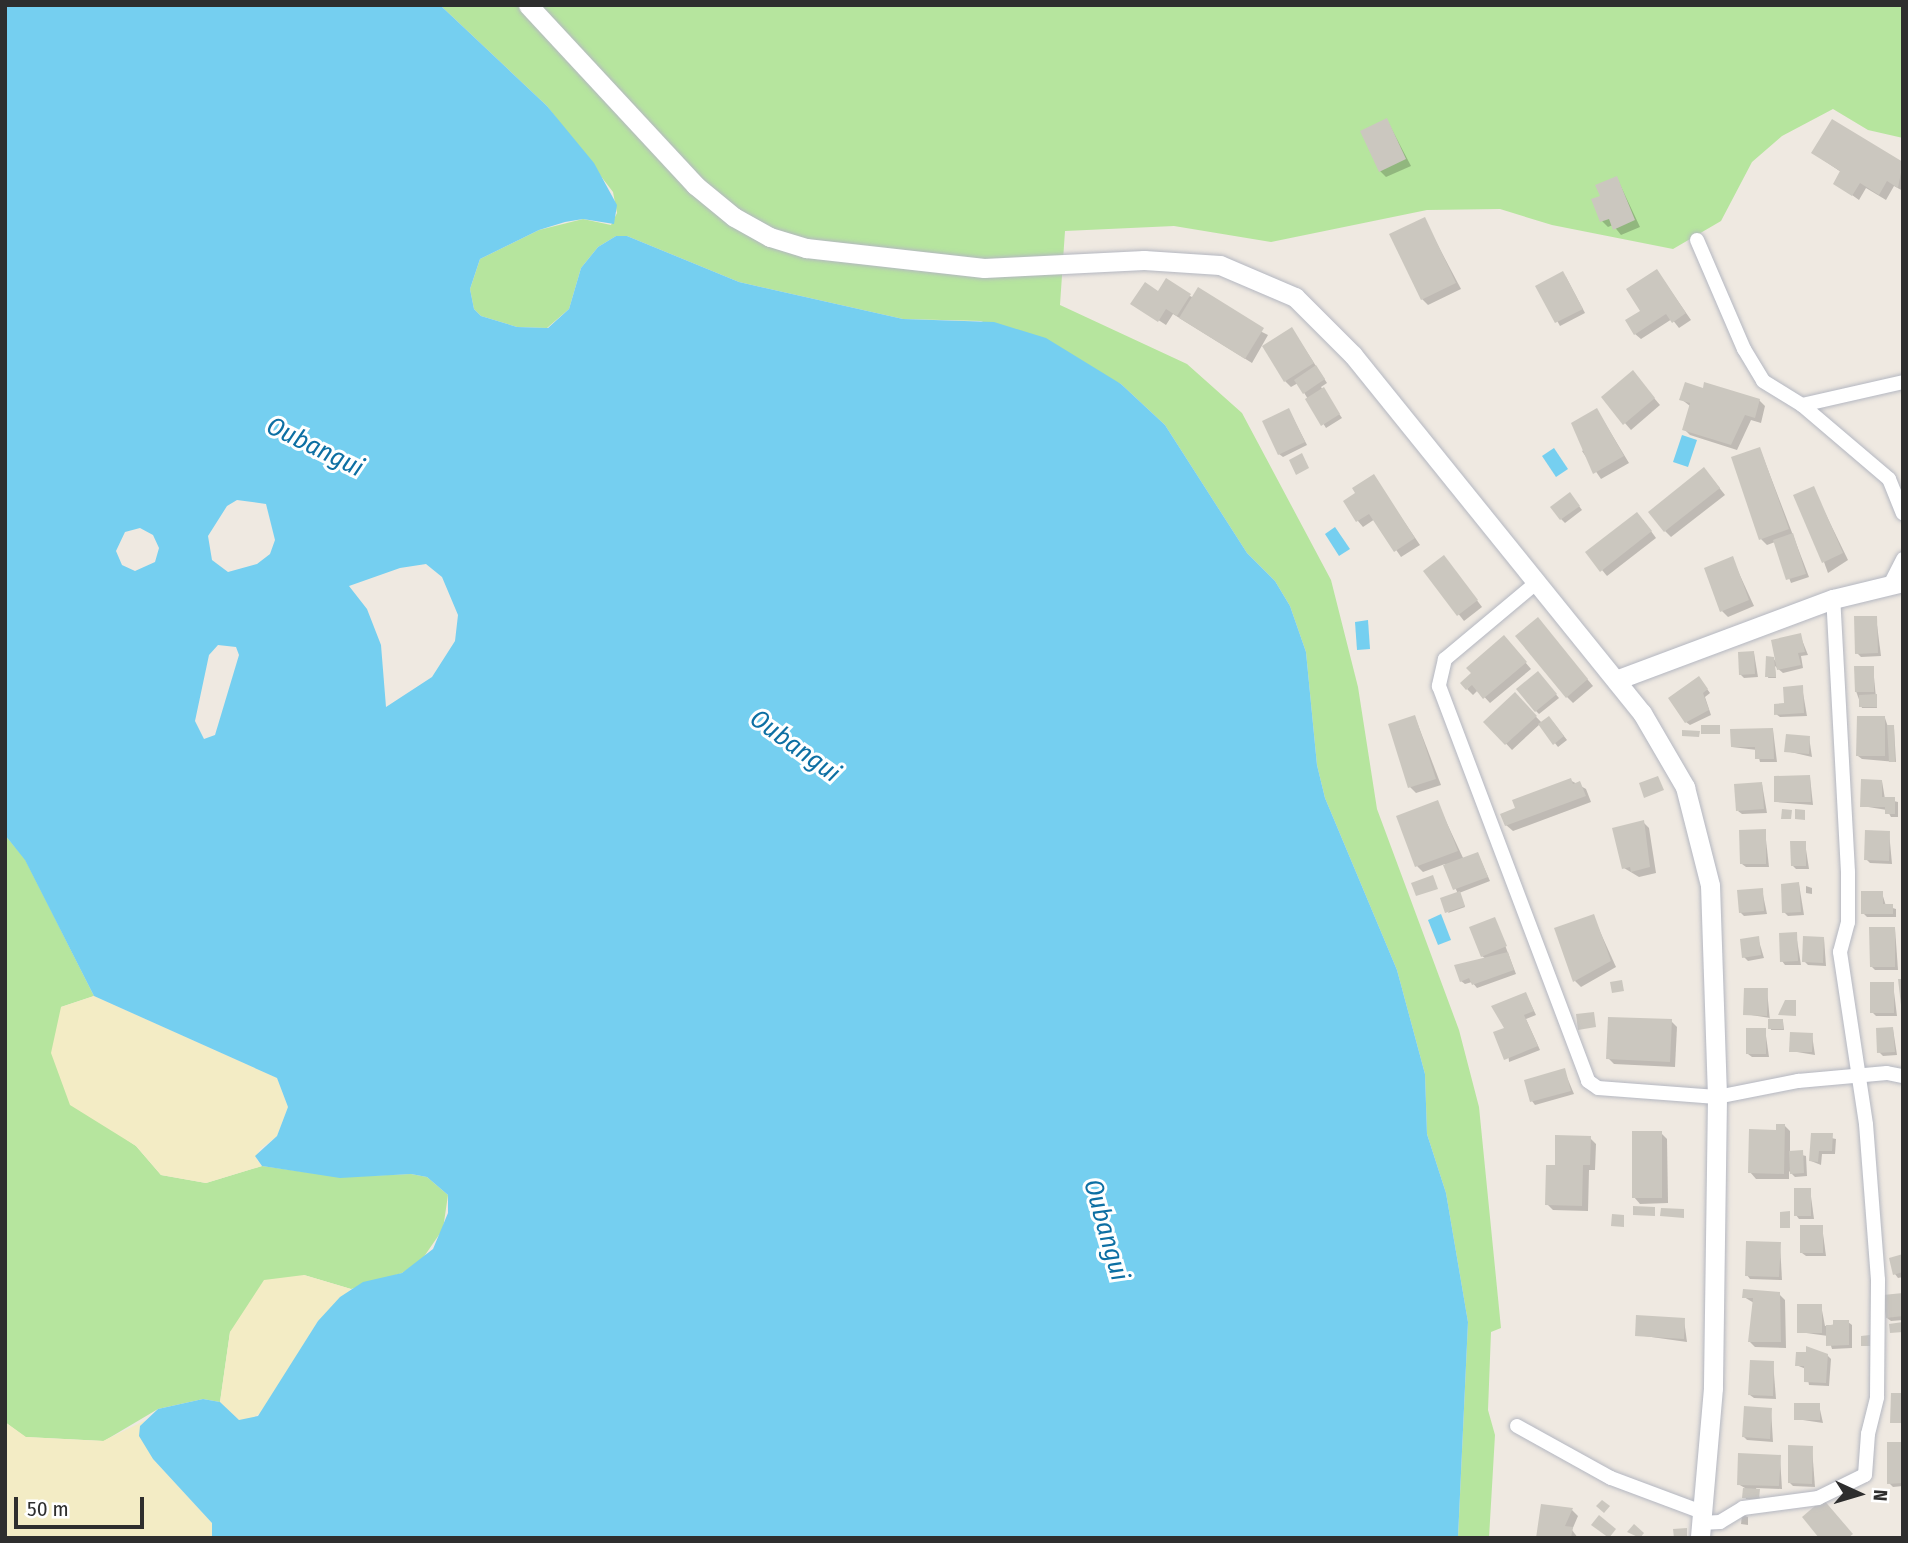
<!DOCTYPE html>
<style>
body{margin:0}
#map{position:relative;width:1908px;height:1543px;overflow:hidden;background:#efe9e1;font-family:"Fira Sans Condensed",sans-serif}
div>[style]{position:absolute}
.green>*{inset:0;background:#b6e59e}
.sand>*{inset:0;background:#f3ecc5}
.water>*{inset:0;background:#75cff0}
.shadow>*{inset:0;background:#0003}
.building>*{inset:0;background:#cbc7bf}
.roads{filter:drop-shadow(0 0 2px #b4b7c1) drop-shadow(0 0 2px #b4b7c1)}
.street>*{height:14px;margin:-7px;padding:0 7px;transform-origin:7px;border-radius:7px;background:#fff}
.secondary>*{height:19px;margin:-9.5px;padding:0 9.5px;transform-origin:9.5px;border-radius:9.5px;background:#fff}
span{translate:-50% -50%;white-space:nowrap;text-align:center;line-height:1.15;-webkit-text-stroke:6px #fff;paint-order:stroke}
.water-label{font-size:26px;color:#0d6fa3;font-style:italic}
.frame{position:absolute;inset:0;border:7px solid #2e2e2e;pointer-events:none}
.north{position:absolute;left:1824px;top:1459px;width:70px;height:70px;-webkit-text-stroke:5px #fff;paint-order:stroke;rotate:94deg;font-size:19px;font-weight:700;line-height:28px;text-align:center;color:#2e2e2e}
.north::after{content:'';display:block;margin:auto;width:24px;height:32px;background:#2e2e2e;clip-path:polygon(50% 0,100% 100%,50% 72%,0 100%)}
.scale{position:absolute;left:14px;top:1497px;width:130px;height:32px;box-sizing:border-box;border:4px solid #2e2e2e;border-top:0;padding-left:9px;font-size:21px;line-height:24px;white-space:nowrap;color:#2e2e2e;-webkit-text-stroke:5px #fff;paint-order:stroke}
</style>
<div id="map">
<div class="green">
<div style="clip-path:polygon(440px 5px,1903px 5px,1903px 138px,1868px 130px,1833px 109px,1782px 136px,1752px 162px,1721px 221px,1673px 249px,1552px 225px,1500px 209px,1427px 210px,1271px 242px,1174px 226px,1065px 231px,1060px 305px,1187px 364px,1242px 413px,1331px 580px,1358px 687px,1377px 809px,1459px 1030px,1479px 1107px,1501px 1328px,1491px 1332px,1488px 1410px,1495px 1435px,1489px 1538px,1458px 1538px,1468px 1322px,1446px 1193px,1427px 1134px,1425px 1074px,1397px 970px,1325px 798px,1317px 765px,1306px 652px,1290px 606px,1275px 581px,1247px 553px,1165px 425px,1121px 384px,981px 321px,903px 319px,739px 282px,627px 236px,616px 236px,598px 247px,581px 268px,569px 309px,547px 328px,517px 327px,481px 316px,474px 309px,470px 289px,480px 259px,539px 230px,583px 219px,611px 225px,617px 213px,613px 192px,547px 106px)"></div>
<div style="clip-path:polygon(5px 835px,25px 859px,94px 996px,61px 1007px,107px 1126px,136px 1146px,161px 1175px,206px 1183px,262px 1166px,340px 1177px,411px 1174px,427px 1177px,448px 1195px,443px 1229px,421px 1261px,402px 1273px,351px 1289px,304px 1275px,230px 1332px,220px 1402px,203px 1399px,158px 1409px,104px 1441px,25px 1437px,5px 1422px)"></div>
</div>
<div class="sand">
<div style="clip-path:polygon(94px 996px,277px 1078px,288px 1107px,277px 1136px,259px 1150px,257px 1160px,262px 1166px,206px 1183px,161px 1175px,136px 1146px,70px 1105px,51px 1053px,61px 1007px)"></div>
<div style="clip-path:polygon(304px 1275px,351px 1289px,318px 1321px,263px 1411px,247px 1422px,239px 1420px,220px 1402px,230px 1332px,264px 1280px)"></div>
<div style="clip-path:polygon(146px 1420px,140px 1426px,153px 1459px,212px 1523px,212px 1538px,5px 1538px,5px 1422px,26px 1437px,103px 1441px)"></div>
</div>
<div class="water">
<div style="clip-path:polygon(evenodd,5px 5px,440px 5px,547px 106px,594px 163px,617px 205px,614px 224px,583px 219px,565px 222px,539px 230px,480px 259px,470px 289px,474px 309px,481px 316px,517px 327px,548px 328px,569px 309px,581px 268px,598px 247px,616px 236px,627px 236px,739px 282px,903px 319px,994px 322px,1046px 338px,1121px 384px,1165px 425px,1247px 553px,1275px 581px,1290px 606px,1306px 652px,1317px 765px,1325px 798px,1397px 970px,1425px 1074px,1427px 1134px,1446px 1193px,1468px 1322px,1458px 1538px,212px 1538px,212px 1523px,153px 1459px,139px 1436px,140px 1426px,158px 1409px,203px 1399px,220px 1402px,239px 1420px,258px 1416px,318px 1321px,340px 1297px,363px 1282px,402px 1273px,433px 1249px,448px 1213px,448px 1195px,427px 1177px,411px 1174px,340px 1178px,262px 1166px,255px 1156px,277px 1136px,288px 1107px,277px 1078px,94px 996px,25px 860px,5px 835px,5px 5px,237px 500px,266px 504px,275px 540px,270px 554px,257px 564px,228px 572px,212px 560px,208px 536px,227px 506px,237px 500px,5px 5px,140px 528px,153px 535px,159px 548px,155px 562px,135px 571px,122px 565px,116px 551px,125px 532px,140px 528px,5px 5px,426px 564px,442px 577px,458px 615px,455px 641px,432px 677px,386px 707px,381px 645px,367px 609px,349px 586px,400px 568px,426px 564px,5px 5px,218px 645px,236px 647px,239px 655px,215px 735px,204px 739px,195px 721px,209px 655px,218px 645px)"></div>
<div style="clip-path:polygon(1682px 435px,1697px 440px,1688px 467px,1673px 462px)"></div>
<div style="clip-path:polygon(1554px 448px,1568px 469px,1556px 477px,1542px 456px)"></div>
<div style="clip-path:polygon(1335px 527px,1350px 549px,1339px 556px,1325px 534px)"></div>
<div style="clip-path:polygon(1368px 620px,1370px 649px,1357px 650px,1355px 622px)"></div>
<div style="clip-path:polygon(1441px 914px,1451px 940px,1438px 945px,1428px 920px)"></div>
</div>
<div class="shadow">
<div style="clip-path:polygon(1387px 120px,1411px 166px,1386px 177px,1380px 171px)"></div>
<div style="clip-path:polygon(1833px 121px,1903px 164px,1903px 191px,1894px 186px,1886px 200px,1866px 188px,1859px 200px,1835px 183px,1841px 172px,1813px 153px)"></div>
<div style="clip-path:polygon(1617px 178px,1640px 227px,1621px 235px,1613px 225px,1608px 227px,1602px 221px,1602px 197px)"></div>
<div style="clip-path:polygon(1424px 219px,1461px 289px,1428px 305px,1422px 299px)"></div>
<div style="clip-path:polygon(1657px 271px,1691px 320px,1679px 328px,1672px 319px,1641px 339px,1635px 334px)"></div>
<div style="clip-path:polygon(1566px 277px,1585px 313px,1560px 326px,1538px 287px)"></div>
<div style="clip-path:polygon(1190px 296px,1268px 335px,1252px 363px,1173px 314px,1166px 325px,1137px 306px)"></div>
<div style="clip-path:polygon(1292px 329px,1327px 383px,1321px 387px,1342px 418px,1326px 428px,1298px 383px,1291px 387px,1285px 381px)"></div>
<div style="clip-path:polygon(1638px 379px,1660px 405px,1631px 430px,1603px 398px)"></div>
<div style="clip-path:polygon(1681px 399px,1759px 400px,1765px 406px,1761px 423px,1751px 420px,1737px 450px,1690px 435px,1684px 429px,1690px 406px)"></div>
<div style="clip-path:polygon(1289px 410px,1307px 445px,1283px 457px,1279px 454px)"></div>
<div style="clip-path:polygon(1597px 410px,1629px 463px,1601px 479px,1582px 451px,1587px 448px)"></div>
<div style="clip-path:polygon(1760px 449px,1809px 577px,1791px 583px,1775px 542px,1767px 545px,1761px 539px)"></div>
<div style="clip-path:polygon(1373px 476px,1420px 545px,1401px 557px,1375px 519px,1363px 527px,1358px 521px,1358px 493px)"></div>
<div style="clip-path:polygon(1710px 476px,1725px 495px,1671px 537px,1665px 531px)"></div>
<div style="clip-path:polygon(1813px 488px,1848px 560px,1828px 573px,1824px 562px)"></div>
<div style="clip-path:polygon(1573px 498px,1582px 510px,1565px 523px,1561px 519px)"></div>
<div style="clip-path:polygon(1643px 520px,1656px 538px,1607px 576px,1602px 570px)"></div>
<div style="clip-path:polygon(1732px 558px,1754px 606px,1728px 617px,1722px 611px)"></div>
<div style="clip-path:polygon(1449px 563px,1482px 607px,1464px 621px,1425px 571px)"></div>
<div style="clip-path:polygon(1876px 617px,1881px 656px,1861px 657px,1857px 653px)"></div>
<div style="clip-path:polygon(1543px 626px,1593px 686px,1573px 703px,1567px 697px)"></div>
<div style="clip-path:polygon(1800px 635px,1808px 655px,1801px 656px,1803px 668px,1783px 673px,1775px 666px,1776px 678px,1768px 678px,1773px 658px,1777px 663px)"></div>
<div style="clip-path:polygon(1510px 644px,1531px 669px,1490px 703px,1478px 690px,1473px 695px,1467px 689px)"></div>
<div style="clip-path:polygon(1754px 653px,1758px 677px,1744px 678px,1740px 674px)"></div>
<div style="clip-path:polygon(1873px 667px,1877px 708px,1862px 708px,1856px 691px)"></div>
<div style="clip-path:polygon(1541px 677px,1559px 698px,1539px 714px,1536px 711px)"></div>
<div style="clip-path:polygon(1702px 682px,1710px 693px,1705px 697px,1711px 715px,1690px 725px,1686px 722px)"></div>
<div style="clip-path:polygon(1802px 687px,1807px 716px,1780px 717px,1776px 714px)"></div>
<div style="clip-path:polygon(1515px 695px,1542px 723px,1553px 722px,1567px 740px,1558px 747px,1540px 724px,1512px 750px,1486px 722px)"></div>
<div style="clip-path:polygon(1415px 717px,1441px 785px,1416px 793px,1410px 787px)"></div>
<div style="clip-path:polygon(1885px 718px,1888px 727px,1894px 728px,1896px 762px,1862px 759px,1858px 756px)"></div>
<div style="clip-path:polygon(1773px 730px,1777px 762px,1760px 762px,1757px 750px,1732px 747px)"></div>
<div style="clip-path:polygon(1809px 737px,1812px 757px,1786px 751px)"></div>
<div style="clip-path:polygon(1810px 777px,1813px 805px,1776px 802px)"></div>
<div style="clip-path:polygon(1570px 780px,1586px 789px,1591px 802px,1513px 831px,1506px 825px)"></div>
<div style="clip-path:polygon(1882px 781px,1885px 799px,1898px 802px,1898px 817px,1891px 817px,1887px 810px,1862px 806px)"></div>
<div style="clip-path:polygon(1762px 784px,1767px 813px,1742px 814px,1738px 811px)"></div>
<div style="clip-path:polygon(1437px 802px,1464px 860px,1478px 854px,1490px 881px,1459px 893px,1465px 907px,1448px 913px,1458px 894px,1445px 864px,1423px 872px,1417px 866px)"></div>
<div style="clip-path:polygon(1643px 822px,1649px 828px,1656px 873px,1639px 877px,1624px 868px)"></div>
<div style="clip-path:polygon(1765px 831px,1769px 867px,1746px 867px,1742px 864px)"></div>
<div style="clip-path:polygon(1889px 832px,1892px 864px,1870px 863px,1866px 859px)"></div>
<div style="clip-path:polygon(1805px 843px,1809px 869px,1796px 869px,1792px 865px)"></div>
<div style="clip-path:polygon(1799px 884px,1804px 915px,1788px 916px,1784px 912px)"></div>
<div style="clip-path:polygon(1806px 886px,1812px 888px,1812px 894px,1806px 893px)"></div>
<div style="clip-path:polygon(1762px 890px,1767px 914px,1744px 916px,1740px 912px)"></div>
<div style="clip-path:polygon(1882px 893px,1886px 906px,1896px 909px,1896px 917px,1867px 917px,1863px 913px)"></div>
<div style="clip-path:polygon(1593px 916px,1616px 967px,1581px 987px,1575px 981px)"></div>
<div style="clip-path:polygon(1495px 919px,1516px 974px,1477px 988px,1472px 982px,1465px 984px,1461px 981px,1486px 959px,1482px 956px)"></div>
<div style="clip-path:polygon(1895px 928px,1898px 970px,1875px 970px,1871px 966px)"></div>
<div style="clip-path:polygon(1796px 934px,1801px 965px,1785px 965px,1782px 961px)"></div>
<div style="clip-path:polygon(1758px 938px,1764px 958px,1748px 961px,1744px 957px)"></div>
<div style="clip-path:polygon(1824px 938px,1826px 966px,1808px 965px,1804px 961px)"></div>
<div style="clip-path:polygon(1893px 984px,1897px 1016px,1876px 1016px,1872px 1012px)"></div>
<div style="clip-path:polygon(1767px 990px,1770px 1021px,1783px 1021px,1784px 1030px,1771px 1030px,1770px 1018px,1745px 1014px)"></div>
<div style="clip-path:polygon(1526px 994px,1536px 1015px,1526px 1019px,1540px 1050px,1509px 1062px,1506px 1029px)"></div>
<div style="clip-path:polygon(1671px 1021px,1677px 1027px,1675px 1067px,1614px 1064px,1608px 1058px)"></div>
<div style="clip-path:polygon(1765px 1029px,1769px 1057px,1752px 1057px,1748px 1054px)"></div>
<div style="clip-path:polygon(1893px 1029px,1897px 1055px,1883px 1056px,1879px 1052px)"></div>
<div style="clip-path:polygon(1812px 1035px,1815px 1055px,1791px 1051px)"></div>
<div style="clip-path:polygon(1564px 1070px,1574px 1094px,1535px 1105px,1532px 1101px)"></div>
<div style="clip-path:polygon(1784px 1125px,1790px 1131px,1790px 1152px,1806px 1156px,1807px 1176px,1795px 1177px,1789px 1171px,1789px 1179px,1756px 1179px,1750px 1172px)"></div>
<div style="clip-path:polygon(1661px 1133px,1667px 1139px,1668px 1203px,1640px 1204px,1634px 1197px)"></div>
<div style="clip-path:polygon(1812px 1134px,1836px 1139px,1835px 1154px,1822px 1154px,1821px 1165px,1811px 1161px)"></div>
<div style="clip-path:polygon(1590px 1138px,1596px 1144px,1595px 1170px,1589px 1170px,1588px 1211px,1553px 1210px,1547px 1204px,1556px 1167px)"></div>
<div style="clip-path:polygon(1810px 1189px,1814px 1219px,1799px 1219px,1796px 1215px)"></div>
<div style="clip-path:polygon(1822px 1226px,1826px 1256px,1806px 1256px,1802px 1253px)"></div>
<div style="clip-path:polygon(1780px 1244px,1782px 1280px,1750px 1279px,1747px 1275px)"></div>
<div style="clip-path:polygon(1903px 1256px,1903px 1277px,1898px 1278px,1895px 1274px)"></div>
<div style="clip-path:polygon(1779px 1294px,1785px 1300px,1786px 1348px,1755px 1347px,1749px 1341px,1754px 1303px,1744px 1297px)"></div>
<div style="clip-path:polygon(1903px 1295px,1903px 1320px,1891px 1321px,1887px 1318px)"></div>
<div style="clip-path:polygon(1821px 1305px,1825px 1326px,1848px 1322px,1852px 1325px,1852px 1348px,1832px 1349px,1828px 1336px,1799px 1332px)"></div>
<div style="clip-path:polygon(1684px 1320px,1687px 1342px,1637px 1335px)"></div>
<div style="clip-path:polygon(1827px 1355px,1831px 1359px,1829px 1386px,1809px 1385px,1806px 1369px,1796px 1365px)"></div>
<div style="clip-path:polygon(1773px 1362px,1776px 1399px,1754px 1398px,1750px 1395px)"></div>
<div style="clip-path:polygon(1819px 1405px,1823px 1423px,1796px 1419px)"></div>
<div style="clip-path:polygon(1771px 1410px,1773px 1442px,1747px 1440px,1744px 1437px)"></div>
<div style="clip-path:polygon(1903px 1444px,1903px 1486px,1893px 1487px,1889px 1483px)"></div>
<div style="clip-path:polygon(1812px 1448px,1815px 1487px,1793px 1486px,1789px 1482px)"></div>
<div style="clip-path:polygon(1780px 1457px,1782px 1489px,1756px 1488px,1760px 1499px,1746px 1499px,1745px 1488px,1738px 1484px)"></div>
<div style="clip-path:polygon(1543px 1506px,1572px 1510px,1578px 1516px,1572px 1530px,1578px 1538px,1538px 1538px)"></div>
<div style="clip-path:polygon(1742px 1515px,1748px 1517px,1748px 1525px,1741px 1524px)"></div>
</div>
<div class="building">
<div style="clip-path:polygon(1387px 118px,1406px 159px,1379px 172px,1360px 131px)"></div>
<div style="clip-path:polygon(1832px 119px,1903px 162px,1898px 188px,1887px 181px,1879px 195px,1860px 183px,1852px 196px,1833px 184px,1840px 171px,1811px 153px)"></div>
<div style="clip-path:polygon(1617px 176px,1635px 220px,1613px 230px,1609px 219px,1600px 222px,1591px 199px,1600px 196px,1595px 185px)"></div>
<div style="clip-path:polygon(1425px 217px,1456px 283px,1421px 300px,1389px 234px)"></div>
<div style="clip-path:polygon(1657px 269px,1686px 313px,1672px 323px,1666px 314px,1634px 335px,1625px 320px,1640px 311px,1626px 289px)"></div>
<div style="clip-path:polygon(1563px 271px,1583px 309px,1555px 323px,1535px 286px)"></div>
<div style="clip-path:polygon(1166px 278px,1191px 294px,1177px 316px,1166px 309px,1158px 322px,1130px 304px,1145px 282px,1158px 291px)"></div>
<div style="clip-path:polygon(1198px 287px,1264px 328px,1245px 359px,1179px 318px)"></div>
<div style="clip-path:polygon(1292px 327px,1314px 363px,1284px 382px,1262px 346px)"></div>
<div style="clip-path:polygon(1316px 365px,1325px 379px,1303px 394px,1294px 380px)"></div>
<div style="clip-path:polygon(1633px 370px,1655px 398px,1623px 425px,1601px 397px)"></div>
<div style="clip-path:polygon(1685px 382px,1703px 388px,1704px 382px,1760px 399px,1755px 418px,1745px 415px,1731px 445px,1682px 430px,1690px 403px,1679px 400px)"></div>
<div style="clip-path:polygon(1324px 387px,1340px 414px,1321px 426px,1305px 399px)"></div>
<div style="clip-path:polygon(1289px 408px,1305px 442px,1278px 455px,1262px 421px)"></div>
<div style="clip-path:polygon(1597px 408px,1624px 456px,1593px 474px,1571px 423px)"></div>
<div style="clip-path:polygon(1760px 447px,1789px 529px,1759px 540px,1731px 457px)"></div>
<div style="clip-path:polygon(1302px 453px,1309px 468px,1296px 475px,1289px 460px)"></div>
<div style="clip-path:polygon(1704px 467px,1720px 488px,1664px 532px,1648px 512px)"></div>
<div style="clip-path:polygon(1374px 474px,1415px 538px,1394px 552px,1369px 514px,1356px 522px,1343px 501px,1355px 493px,1352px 488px)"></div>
<div style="clip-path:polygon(1814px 486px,1843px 553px,1822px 563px,1793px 495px)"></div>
<div style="clip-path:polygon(1570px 492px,1580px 506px,1560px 520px,1550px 507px)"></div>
<div style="clip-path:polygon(1637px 512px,1652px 531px,1600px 572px,1585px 552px)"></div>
<div style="clip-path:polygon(1793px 533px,1806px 574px,1786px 580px,1773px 540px)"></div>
<div style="clip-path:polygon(1444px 555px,1478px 600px,1457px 616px,1423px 571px)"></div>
<div style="clip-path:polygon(1733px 556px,1749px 600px,1720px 612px,1704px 568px)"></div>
<div style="clip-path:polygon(1854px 616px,1877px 616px,1878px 653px,1855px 654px)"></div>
<div style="clip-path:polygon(1538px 617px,1588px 679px,1566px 698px,1515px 636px)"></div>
<div style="clip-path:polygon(1801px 633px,1805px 652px,1798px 653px,1801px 665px,1777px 670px,1771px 640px)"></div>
<div style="clip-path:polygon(1504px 635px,1527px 662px,1483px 699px,1472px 685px,1466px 690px,1460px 683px,1471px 673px,1466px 668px)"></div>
<div style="clip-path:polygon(1754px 651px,1755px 674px,1739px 675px,1738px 652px)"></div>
<div style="clip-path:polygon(1766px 656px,1774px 657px,1776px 677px,1765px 677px)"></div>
<div style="clip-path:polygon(1854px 666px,1874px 666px,1874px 692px,1855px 692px)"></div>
<div style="clip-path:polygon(1538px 671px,1557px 694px,1535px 712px,1516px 689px)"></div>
<div style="clip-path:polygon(1699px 676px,1708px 689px,1703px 693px,1709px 710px,1685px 723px,1668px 698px)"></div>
<div style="clip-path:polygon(1803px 685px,1804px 713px,1774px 715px,1774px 704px,1784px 703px,1783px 687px)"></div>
<div style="clip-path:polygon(1515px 692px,1537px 716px,1505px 745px,1483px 722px)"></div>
<div style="clip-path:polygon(1877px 694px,1877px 707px,1859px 707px,1859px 695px)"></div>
<div style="clip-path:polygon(1415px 715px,1436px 779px,1408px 788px,1388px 724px)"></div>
<div style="clip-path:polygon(1549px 716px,1564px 736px,1553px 745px,1538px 724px)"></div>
<div style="clip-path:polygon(1857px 716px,1885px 716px,1885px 756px,1856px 756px)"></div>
<div style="clip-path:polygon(1701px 725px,1720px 725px,1720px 734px,1701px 734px)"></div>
<div style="clip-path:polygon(1887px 725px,1894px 725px,1895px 762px,1889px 762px)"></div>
<div style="clip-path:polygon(1773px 728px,1774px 759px,1755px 759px,1755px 747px,1731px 747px,1730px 729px)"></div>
<div style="clip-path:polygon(1682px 730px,1700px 731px,1699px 737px,1682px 736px)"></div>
<div style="clip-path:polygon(1786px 734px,1810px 736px,1809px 754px,1784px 752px)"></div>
<div style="clip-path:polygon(1810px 775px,1811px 802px,1774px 802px,1774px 776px)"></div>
<div style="clip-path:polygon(1658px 776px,1664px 790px,1644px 798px,1639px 783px)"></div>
<div style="clip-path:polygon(1571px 778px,1573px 784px,1580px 781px,1586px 796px,1505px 826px,1500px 814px,1515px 808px,1512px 800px)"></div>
<div style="clip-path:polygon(1861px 779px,1882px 780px,1882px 797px,1895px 797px,1895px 814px,1885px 814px,1885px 807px,1860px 807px)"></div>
<div style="clip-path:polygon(1762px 782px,1764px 809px,1736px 811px,1734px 784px)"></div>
<div style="clip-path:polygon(1438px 800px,1458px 851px,1415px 867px,1396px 816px)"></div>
<div style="clip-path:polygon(1782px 809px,1792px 810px,1791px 819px,1781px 819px)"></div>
<div style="clip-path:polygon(1795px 809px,1805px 810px,1805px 820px,1795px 819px)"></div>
<div style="clip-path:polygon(1644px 820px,1650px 867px,1631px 872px,1630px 867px,1622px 869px,1612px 828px)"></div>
<div style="clip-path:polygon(1766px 829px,1766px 864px,1740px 864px,1739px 830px)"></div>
<div style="clip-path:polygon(1865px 830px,1890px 831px,1889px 861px,1864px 860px)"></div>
<div style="clip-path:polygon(1790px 841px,1806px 841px,1806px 866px,1791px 866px)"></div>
<div style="clip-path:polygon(1478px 852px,1488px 877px,1453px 890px,1443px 865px)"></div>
<div style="clip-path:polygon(1433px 875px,1438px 889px,1416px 896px,1411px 883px)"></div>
<div style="clip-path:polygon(1799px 882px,1801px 912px,1782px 913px,1781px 884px)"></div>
<div style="clip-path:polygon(1763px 888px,1764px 911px,1739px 913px,1737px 890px)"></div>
<div style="clip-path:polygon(1460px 891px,1465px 906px,1445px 913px,1440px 898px)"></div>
<div style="clip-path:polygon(1861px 891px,1883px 891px,1883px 904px,1893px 904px,1893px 914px,1861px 914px)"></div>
<div style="clip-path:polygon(1594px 914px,1611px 961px,1573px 982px,1554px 928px)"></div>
<div style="clip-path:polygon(1495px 917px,1507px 946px,1481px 957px,1469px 927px)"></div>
<div style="clip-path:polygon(1869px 927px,1895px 927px,1895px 967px,1870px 967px)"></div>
<div style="clip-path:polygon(1797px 932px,1798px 961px,1780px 962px,1779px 933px)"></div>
<div style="clip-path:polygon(1759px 936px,1761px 955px,1742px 958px,1740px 939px)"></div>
<div style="clip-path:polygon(1803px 936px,1824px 937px,1823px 963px,1802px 962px)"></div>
<div style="clip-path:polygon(1508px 952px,1514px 970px,1472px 985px,1469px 978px,1460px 982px,1454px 965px)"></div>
<div style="clip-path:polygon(1898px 979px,1903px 979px,1903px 1005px,1901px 1005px)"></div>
<div style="clip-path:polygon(1622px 980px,1624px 991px,1612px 993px,1610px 982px)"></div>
<div style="clip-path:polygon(1870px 982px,1894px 982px,1894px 1013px,1870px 1013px)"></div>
<div style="clip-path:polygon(1744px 988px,1768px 988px,1767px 1016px,1743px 1015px)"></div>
<div style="clip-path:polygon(1526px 992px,1534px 1011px,1524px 1015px,1538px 1046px,1504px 1060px,1493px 1032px,1504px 1028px,1491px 1006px)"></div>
<div style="clip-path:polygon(1785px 1000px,1796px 1000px,1796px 1016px,1778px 1015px)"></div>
<div style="clip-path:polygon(1594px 1012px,1596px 1027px,1578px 1030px,1576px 1014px)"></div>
<div style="clip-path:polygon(1608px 1017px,1672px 1019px,1670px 1062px,1606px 1059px)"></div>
<div style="clip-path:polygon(1768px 1019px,1783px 1019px,1783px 1029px,1768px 1029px)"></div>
<div style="clip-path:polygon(1893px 1027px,1895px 1052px,1877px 1053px,1876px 1028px)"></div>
<div style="clip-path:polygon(1746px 1028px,1766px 1028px,1766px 1054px,1746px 1054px)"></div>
<div style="clip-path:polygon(1790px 1032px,1813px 1033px,1812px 1052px,1789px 1052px)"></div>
<div style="clip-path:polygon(1565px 1068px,1571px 1091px,1530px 1102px,1524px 1080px)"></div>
<div style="clip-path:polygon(1776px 1124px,1785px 1124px,1784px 1174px,1748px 1173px,1749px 1129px,1776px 1130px)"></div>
<div style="clip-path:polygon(1632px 1131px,1662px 1131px,1662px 1198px,1632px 1198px)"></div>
<div style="clip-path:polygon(1811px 1133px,1833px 1133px,1832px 1151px,1819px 1151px,1818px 1162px,1809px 1161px)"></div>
<div style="clip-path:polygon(1555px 1135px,1591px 1136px,1590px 1165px,1583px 1165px,1582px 1206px,1545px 1205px,1546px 1165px,1555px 1165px)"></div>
<div style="clip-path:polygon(1803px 1150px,1804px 1173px,1790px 1174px,1789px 1151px)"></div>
<div style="clip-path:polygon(1794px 1188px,1811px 1188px,1811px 1216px,1794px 1216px)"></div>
<div style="clip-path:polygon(1633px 1206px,1655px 1207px,1655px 1216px,1633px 1215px)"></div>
<div style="clip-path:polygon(1661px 1208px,1684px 1209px,1684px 1218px,1660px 1216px)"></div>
<div style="clip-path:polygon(1790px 1211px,1790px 1228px,1780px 1228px,1780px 1212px)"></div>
<div style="clip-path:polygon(1612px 1214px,1624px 1215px,1624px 1227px,1611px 1226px)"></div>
<div style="clip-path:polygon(1800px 1225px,1823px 1225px,1823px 1253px,1800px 1253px)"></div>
<div style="clip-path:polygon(1746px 1241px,1781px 1242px,1779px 1277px,1745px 1276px)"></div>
<div style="clip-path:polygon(1903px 1254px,1903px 1272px,1893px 1275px,1889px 1258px)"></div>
<div style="clip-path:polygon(1743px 1289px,1780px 1292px,1781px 1342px,1748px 1342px,1753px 1298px,1742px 1298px)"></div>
<div style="clip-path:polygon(1903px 1293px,1903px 1316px,1886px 1318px,1883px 1295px)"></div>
<div style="clip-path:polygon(1797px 1304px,1822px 1304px,1822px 1333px,1797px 1333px)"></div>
<div style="clip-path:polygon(1636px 1315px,1685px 1318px,1684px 1339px,1635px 1336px)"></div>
<div style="clip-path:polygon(1833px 1320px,1849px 1320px,1849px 1345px,1826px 1346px,1826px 1325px,1833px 1325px)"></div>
<div style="clip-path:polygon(1903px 1322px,1903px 1332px,1890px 1333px,1889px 1324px)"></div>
<div style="clip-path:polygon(1870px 1335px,1870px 1346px,1861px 1346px,1861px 1336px)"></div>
<div style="clip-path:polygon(1806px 1346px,1828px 1354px,1826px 1383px,1804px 1382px,1804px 1366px,1795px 1366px,1796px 1352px,1806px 1352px)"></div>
<div style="clip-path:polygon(1750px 1360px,1774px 1361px,1773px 1396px,1748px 1395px)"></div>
<div style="clip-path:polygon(1891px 1393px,1903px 1393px,1903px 1423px,1890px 1423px)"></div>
<div style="clip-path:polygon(1794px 1403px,1820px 1403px,1820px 1420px,1794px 1420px)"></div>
<div style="clip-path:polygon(1744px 1406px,1772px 1408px,1770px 1439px,1742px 1437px)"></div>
<div style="clip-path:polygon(1887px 1442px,1903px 1442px,1903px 1483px,1887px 1484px)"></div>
<div style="clip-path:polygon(1788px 1445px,1813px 1446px,1812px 1484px,1788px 1483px)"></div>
<div style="clip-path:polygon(1738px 1453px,1781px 1455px,1779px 1486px,1737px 1485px)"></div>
<div style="clip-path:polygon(1743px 1488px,1760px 1489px,1759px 1499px,1742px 1498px)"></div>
<div style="clip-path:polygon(1823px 1499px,1853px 1534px,1848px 1538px,1819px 1538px,1802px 1517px)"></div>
<div style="clip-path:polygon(1602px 1500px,1610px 1506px,1604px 1513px,1596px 1506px)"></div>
<div style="clip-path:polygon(1541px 1504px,1573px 1508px,1565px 1526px,1573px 1527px,1571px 1538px,1536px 1538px)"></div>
<div style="clip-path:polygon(1599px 1515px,1616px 1529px,1609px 1538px,1591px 1525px)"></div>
<div style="clip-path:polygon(1634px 1524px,1644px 1533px,1640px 1538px,1627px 1532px)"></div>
<div style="clip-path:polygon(1687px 1528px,1687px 1538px,1674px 1538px,1673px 1529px)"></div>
</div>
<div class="roads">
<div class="street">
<div style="left:1697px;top:240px;width:119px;rotate:66.7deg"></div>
<div style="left:1744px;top:349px;width:37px;rotate:59deg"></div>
<div style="left:1763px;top:381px;width:46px;rotate:31.6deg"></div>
<div style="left:1802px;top:405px;width:114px;rotate:40.4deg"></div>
<div style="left:1889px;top:479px;width:37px;rotate:68deg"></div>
<div style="left:1802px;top:405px;width:104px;rotate:-12.8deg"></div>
<div style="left:1536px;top:583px;width:119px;rotate:140.1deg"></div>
<div style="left:1445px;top:659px;width:28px;rotate:103deg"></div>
<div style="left:1439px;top:686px;width:422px;rotate:69.3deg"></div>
<div style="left:1588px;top:1081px;width:12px;rotate:35deg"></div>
<div style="left:1598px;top:1088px;width:119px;rotate:4.3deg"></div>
<div style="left:1717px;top:1097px;width:83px;rotate:-11.2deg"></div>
<div style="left:1798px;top:1081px;width:89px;rotate:-5.1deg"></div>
<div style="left:1887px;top:1073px;width:16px;rotate:11deg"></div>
<div style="left:1891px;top:583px;width:27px;rotate:-63deg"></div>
<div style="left:1517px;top:1426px;width:107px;rotate:29deg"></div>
<div style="left:1611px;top:1478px;width:97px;rotate:20.5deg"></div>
<div style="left:1701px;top:1523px;width:19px;rotate:-3deg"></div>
<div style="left:1720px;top:1522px;width:27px;rotate:-31deg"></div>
<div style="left:1743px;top:1508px;width:76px;rotate:-7.6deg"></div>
<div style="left:1818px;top:1498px;width:52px;rotate:-26.1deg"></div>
<div style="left:1865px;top:1475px;width:41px;rotate:-85.8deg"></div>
<div style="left:1868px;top:1434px;width:38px;rotate:-76deg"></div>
<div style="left:1877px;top:1397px;width:117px;rotate:-89.5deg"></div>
<div style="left:1878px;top:1280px;width:156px;rotate:-94.4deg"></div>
<div style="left:1866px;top:1124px;width:174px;rotate:-98.6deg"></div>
<div style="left:1840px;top:952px;width:31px;rotate:-75deg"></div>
<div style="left:1848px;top:922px;width:50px;rotate:-90deg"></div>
<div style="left:1848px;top:872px;width:273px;rotate:-93.1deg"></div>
</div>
<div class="secondary">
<div style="left:528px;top:5px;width:246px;rotate:47.1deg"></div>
<div style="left:695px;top:185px;width:50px;rotate:39.4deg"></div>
<div style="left:734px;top:217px;width:41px;rotate:29.1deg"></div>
<div style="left:770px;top:237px;width:38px;rotate:17deg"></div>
<div style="left:806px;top:248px;width:179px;rotate:6.4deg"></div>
<div style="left:984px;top:268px;width:160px;rotate:-2.9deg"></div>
<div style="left:1144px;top:260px;width:76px;rotate:3.8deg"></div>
<div style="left:1220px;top:265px;width:82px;rotate:23.1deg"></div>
<div style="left:1295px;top:297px;width:82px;rotate:45deg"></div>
<div style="left:1353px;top:355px;width:460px;rotate:51.1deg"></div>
<div style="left:1642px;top:713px;width:86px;rotate:59.8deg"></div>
<div style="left:1685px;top:787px;width:101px;rotate:75.7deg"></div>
<div style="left:1710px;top:885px;width:212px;rotate:88.1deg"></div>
<div style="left:1717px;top:1097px;width:291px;rotate:90.8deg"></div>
<div style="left:1713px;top:1388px;width:151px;rotate:95deg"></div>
<div style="left:1616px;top:680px;width:232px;rotate:-20.5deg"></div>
<div style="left:1833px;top:599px;width:72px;rotate:-13.7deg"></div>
</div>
</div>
<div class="water-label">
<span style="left:315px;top:447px;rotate:26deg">Oubangui</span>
<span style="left:795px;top:746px;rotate:36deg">Oubangui</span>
<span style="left:1106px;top:1230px;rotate:74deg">Oubangui</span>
</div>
<div class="frame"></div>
<div class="north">N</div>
<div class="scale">50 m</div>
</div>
